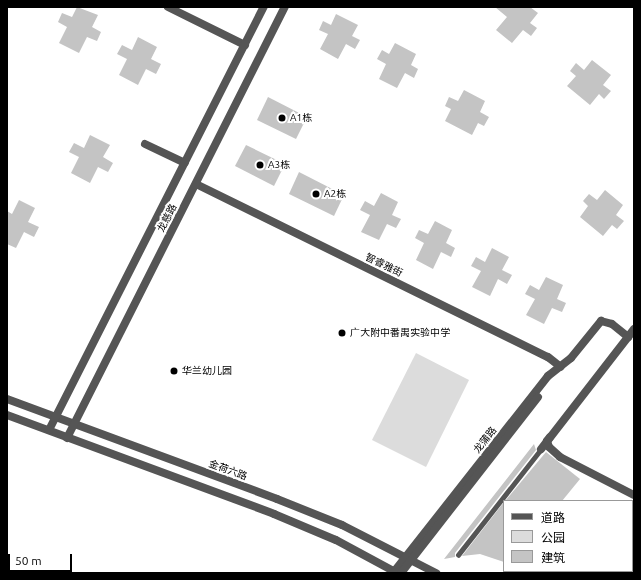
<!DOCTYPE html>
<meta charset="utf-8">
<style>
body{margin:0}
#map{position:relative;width:641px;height:580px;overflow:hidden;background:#fff;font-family:Ubuntu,"Noto Sans SC",sans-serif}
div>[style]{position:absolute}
.green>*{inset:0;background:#dcdcdc}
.building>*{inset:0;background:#c4c4c4}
.service>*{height:4.5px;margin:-2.25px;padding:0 2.25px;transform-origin:2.25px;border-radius:2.25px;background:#555}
.minor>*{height:8px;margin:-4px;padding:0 4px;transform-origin:4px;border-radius:4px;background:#555}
.tertiary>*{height:8px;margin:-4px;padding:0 4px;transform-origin:4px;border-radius:4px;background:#555}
.dots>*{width:11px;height:11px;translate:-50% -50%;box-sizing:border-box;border:2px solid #fff;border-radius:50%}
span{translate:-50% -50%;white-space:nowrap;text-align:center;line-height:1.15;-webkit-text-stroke:4px #fff;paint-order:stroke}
.poi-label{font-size:10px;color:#000}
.left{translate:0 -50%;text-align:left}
.street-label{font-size:10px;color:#000}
.frame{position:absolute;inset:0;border:8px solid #000;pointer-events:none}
.legend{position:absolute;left:503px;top:500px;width:130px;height:72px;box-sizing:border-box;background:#fff;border:1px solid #999;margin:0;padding:5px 7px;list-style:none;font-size:12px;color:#000}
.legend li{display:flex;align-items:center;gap:8px;height:20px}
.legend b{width:20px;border:1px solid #999}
.scale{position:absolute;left:8px;top:554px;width:64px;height:18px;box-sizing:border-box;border:2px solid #000;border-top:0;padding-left:5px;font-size:12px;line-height:14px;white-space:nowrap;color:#000;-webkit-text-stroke:3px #fff;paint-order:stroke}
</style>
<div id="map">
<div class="green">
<div style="clip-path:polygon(416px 353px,469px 380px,426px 467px,372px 440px)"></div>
</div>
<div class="building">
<div style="clip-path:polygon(77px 7px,98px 15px,92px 27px,101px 32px,97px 41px,87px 37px,79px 53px,59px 43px,67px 27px,58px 22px,62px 13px,72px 17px)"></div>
<div style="clip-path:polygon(495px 7px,530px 7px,538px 13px,530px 23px,537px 28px,531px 36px,523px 30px,512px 43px,496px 30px,507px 17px)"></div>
<div style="clip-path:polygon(336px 14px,358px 25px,352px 36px,360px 40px,355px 49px,346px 44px,338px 59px,320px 49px,328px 34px,319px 30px,323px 21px,331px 25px)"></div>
<div style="clip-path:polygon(138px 37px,157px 47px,151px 59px,161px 64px,156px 74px,146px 69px,138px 85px,119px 75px,127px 59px,117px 54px,122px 45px,132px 50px)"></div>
<div style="clip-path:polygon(395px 43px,416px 54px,411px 65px,418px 69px,414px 78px,405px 73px,397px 88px,379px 79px,386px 64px,377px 59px,382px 50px,389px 54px)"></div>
<div style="clip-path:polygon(592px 60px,611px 75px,603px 85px,611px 91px,604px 99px,599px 94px,590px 105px,567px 86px,576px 76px,570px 71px,576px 63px,584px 70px)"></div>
<div style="clip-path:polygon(464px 90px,485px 101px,480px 112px,489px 117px,484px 126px,478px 123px,472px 135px,445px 121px,451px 109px,445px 106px,449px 97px,458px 101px)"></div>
<div style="clip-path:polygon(268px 97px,307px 117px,296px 139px,257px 120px)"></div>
<div style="clip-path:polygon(90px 135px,110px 145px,103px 157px,113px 163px,108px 172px,98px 167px,90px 183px,71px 173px,79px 157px,69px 152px,74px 143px,84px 148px)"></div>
<div style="clip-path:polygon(246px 145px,285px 164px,274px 186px,235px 166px)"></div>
<div style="clip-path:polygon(299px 172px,344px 195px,334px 216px,289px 194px)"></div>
<div style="clip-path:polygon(605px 190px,623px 205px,616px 215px,624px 221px,617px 229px,612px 225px,603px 236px,580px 217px,588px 206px,583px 201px,589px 194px,597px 200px)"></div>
<div style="clip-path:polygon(381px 193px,398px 202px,392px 215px,401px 219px,396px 228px,387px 224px,379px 240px,361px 232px,370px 215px,360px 210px,365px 201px,374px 206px)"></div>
<div style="clip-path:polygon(19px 200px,35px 208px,28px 222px,39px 227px,34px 237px,24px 232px,16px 248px,7px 244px,7px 211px,12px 214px)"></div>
<div style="clip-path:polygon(435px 221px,452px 230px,446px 243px,455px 248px,451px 257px,441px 252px,433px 269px,416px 260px,424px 243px,415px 238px,419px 230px,428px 234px)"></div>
<div style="clip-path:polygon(492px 248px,509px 257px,502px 270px,512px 275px,507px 284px,498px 279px,490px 296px,472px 287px,481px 271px,471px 266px,476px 257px,485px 262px)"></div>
<div style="clip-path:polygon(546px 277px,563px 285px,557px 299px,566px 303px,562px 312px,552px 308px,544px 324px,526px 315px,535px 299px,525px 294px,530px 285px,539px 290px)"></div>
<div style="clip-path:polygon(534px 444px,536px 450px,455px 553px,455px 557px,444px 559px)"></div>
<div style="clip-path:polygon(546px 452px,580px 479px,562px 501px,505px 501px)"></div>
<div style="clip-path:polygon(504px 502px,504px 562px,480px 554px,462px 556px)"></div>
</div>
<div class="service">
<div style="left:458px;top:555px;width:135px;rotate:-51.9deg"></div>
</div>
<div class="minor">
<div style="left:168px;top:7px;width:86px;rotate:26.3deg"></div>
<div style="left:145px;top:144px;width:44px;rotate:25.4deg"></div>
<div style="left:196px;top:184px;width:392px;rotate:26.2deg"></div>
<div style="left:548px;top:357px;width:16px;rotate:38deg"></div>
<div style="left:7px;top:399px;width:288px;rotate:20.3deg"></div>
<div style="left:277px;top:499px;width:70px;rotate:21.8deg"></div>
<div style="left:342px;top:525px;width:106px;rotate:27.1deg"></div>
<div style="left:7px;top:415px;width:285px;rotate:20.3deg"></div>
<div style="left:274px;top:514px;width:67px;rotate:22.8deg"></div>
<div style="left:336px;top:540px;width:69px;rotate:28.4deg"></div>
<div style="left:49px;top:430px;width:475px;rotate:-63.1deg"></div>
<div style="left:550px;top:437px;width:5px;rotate:127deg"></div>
<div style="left:547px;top:441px;width:6px;rotate:72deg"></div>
<div style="left:549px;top:447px;width:15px;rotate:42deg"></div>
<div style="left:560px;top:457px;width:83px;rotate:27.2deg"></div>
<div style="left:67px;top:438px;width:483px;rotate:-63.2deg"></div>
<div style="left:393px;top:573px;width:251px;rotate:-51.8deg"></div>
<div style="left:548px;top:376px;width:29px;rotate:-38deg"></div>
<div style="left:571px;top:358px;width:48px;rotate:-51deg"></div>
<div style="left:601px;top:321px;width:11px;rotate:15deg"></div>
<div style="left:612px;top:324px;width:21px;rotate:39deg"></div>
<div style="left:628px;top:337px;width:142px;rotate:127.8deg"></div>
<div style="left:401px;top:573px;width:223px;rotate:-52.1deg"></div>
</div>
<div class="tertiary">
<div style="left:628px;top:337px;width:10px;rotate:-53deg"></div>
</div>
<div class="dots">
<div style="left:282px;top:118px;background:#000"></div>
<div style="left:260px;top:165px;background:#000"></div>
<div style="left:316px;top:194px;background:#000"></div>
<div style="left:342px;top:333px;background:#000"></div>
<div style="left:174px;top:371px;background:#000"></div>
</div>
<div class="poi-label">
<span class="left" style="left:290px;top:118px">A1栋</span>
<span class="left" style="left:268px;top:165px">A3栋</span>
<span class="left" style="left:324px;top:194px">A2栋</span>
<span class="left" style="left:350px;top:333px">广大附中番禺实验中学</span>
<span class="left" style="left:182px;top:371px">华兰幼儿园</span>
</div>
<div class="street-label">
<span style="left:167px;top:218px;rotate:-63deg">龙慈路</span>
<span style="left:384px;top:265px;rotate:26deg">智睿雅街</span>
<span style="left:485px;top:440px;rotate:-52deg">龙蒲路</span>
<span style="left:228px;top:470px;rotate:20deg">金荷六路</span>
</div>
<div class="frame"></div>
<ul class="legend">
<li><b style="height:5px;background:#555"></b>道路</li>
<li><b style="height:11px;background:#dcdcdc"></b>公园</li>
<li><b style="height:11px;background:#c4c4c4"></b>建筑</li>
</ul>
<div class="scale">50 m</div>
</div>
